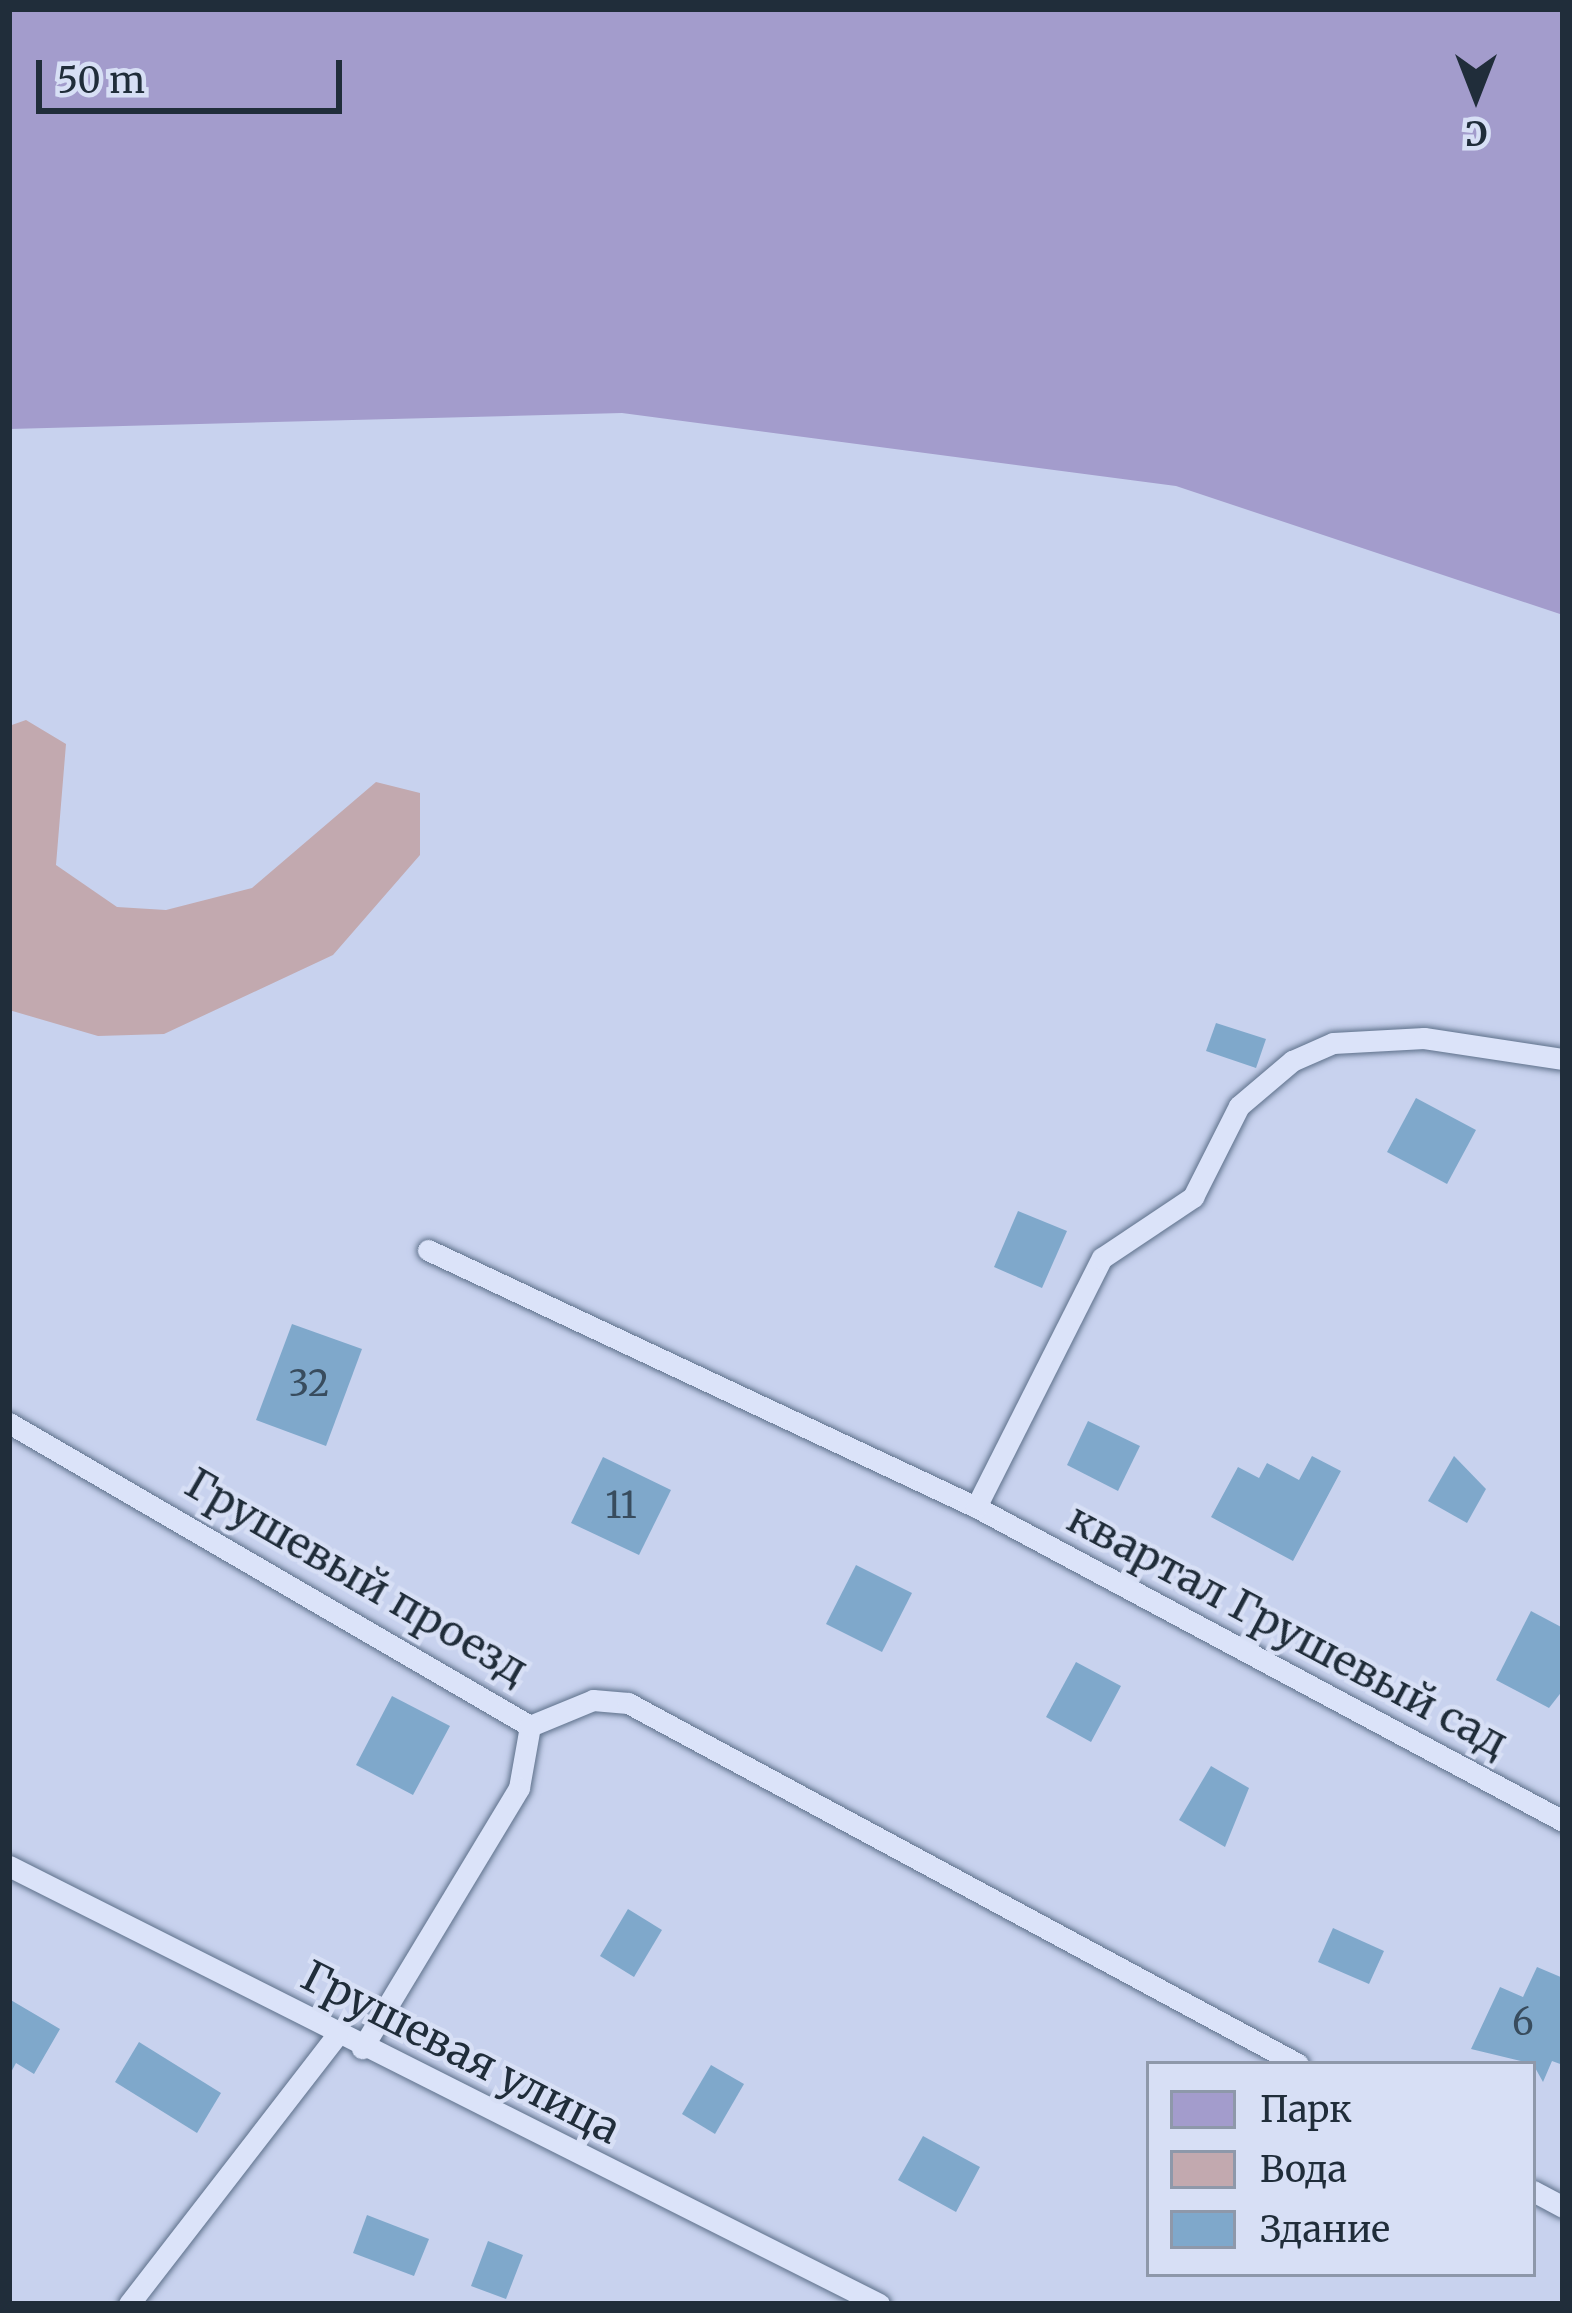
<!DOCTYPE html>
<meta charset="utf-8">
<style>
body{margin:0}
#map{position:relative;width:1572px;height:2313px;overflow:hidden;background:#c8d2ee;font-family:Merriweather,serif}
div>[style]{position:absolute}
.green>*{inset:0;background:#a39ccc}
.water>*{inset:0;background:#c2a9af}
.building>*{inset:0;background:#7fa8cb}
.roads{filter:drop-shadow(0 0 3px #5d708a) drop-shadow(0 0 3px #5d708a)}
.lane>*{height:21px;margin:-10.5px;padding:0 10.5px;transform-origin:10.5px;border-radius:10.5px;background:#dbe3f9}
span{translate:-50% -50%;white-space:nowrap;text-align:center;line-height:1.15;-webkit-text-stroke:9px #d7dff5;paint-order:stroke}
.number-label{font-size:36px;color:#384c5e}
.number-label span{-webkit-text-stroke-width:0}
.street-label{font-size:42px;color:#202d3a}
.frame{position:absolute;inset:0;border:12px solid #202d3a;pointer-events:none}
.legend{position:absolute;left:1146px;top:2061px;width:390px;height:216px;box-sizing:border-box;background:#d7dff5;border:3px solid #8e98aa;margin:0;padding:15px 21px;list-style:none;font-size:36px;color:#202d3a}
.legend li{display:flex;align-items:center;gap:24px;height:60px}
.legend b{width:60px;border:3px solid #8e98aa}
.north{position:absolute;left:1416px;top:36px;width:120px;height:120px;-webkit-text-stroke:9px #d7dff5;paint-order:stroke;rotate:180deg;font-size:33px;font-weight:700;line-height:48px;text-align:center;color:#202d3a}
.north::after{content:'';display:block;margin:auto;width:42px;height:54px;background:#202d3a;clip-path:polygon(50% 0,100% 100%,50% 72%,0 100%)}
.scale{position:absolute;left:36px;top:60px;width:306px;height:54px;box-sizing:border-box;border:6px solid #202d3a;border-top:0;padding-left:15px;font-size:36px;line-height:42px;white-space:nowrap;color:#202d3a;-webkit-text-stroke:9px #d7dff5;paint-order:stroke}
</style>
<div id="map">
<div class="green">
<div style="clip-path:polygon(9px 9px,1563px 9px,1563px 615px,1176px 486px,622px 413px,9px 429px)"></div>
</div>
<div class="water">
<div style="clip-path:polygon(26px 720px,66px 744px,56px 865px,117px 907px,166px 910px,252px 888px,376px 782px,420px 793px,420px 855px,333px 955px,164px 1034px,98px 1036px,9px 1010px,9px 726px)"></div>
</div>
<div class="building">
<div style="clip-path:polygon(1216px 1023px,1266px 1039px,1256px 1068px,1206px 1051px)"></div>
<div style="clip-path:polygon(1416px 1098px,1476px 1130px,1447px 1184px,1387px 1152px)"></div>
<div style="clip-path:polygon(1018px 1211px,1067px 1231px,1042px 1288px,994px 1267px)"></div>
<div style="clip-path:polygon(292px 1324px,362px 1349px,326px 1446px,256px 1420px)"></div>
<div style="clip-path:polygon(1088px 1421px,1140px 1446px,1118px 1491px,1067px 1465px)"></div>
<div style="clip-path:polygon(1312px 1456px,1341px 1471px,1293px 1561px,1211px 1517px,1238px 1467px,1259px 1478px,1267px 1463px,1299px 1480px)"></div>
<div style="clip-path:polygon(1454px 1456px,1486px 1489px,1467px 1523px,1428px 1501px)"></div>
<div style="clip-path:polygon(603px 1457px,671px 1490px,639px 1555px,571px 1523px)"></div>
<div style="clip-path:polygon(856px 1565px,912px 1593px,882px 1652px,826px 1624px)"></div>
<div style="clip-path:polygon(1531px 1611px,1563px 1628px,1563px 1690px,1549px 1708px,1496px 1680px)"></div>
<div style="clip-path:polygon(1076px 1662px,1121px 1686px,1091px 1742px,1046px 1717px)"></div>
<div style="clip-path:polygon(392px 1696px,450px 1726px,413px 1795px,356px 1765px)"></div>
<div style="clip-path:polygon(1211px 1766px,1249px 1788px,1225px 1847px,1179px 1820px)"></div>
<div style="clip-path:polygon(628px 1909px,662px 1930px,634px 1977px,600px 1956px)"></div>
<div style="clip-path:polygon(1333px 1928px,1384px 1951px,1369px 1984px,1318px 1962px)"></div>
<div style="clip-path:polygon(1537px 1967px,1563px 1978px,1563px 2065px,1552px 2061px,1543px 2082px,1533px 2064px,1471px 2049px,1500px 1987px,1523px 1997px)"></div>
<div style="clip-path:polygon(9px 1999px,60px 2029px,34px 2074px,16px 2063px,9px 2076px)"></div>
<div style="clip-path:polygon(139px 2042px,221px 2093px,197px 2133px,115px 2082px)"></div>
<div style="clip-path:polygon(711px 2065px,744px 2084px,715px 2134px,682px 2114px)"></div>
<div style="clip-path:polygon(923px 2136px,980px 2167px,956px 2212px,898px 2180px)"></div>
<div style="clip-path:polygon(367px 2215px,429px 2239px,414px 2276px,353px 2253px)"></div>
<div style="clip-path:polygon(488px 2241px,523px 2255px,506px 2299px,471px 2286px)"></div>
</div>
<div class="roads">
<div class="lane">
<div style="left:428px;top:1250px;width:605px;rotate:25.13deg"></div>
<div style="left:976px;top:1507px;width:666px;rotate:28.14deg"></div>
<div style="left:9px;top:1423px;width:603px;rotate:30.18deg"></div>
<div style="left:530px;top:1726px;width:63px;rotate:100.1deg"></div>
<div style="left:519px;top:1788px;width:304px;rotate:121.1deg"></div>
<div style="left:976px;top:1507px;width:279px;rotate:-63.2deg"></div>
<div style="left:1102px;top:1258px;width:110px;rotate:-33.8deg"></div>
<div style="left:1193px;top:1197px;width:102px;rotate:-63.2deg"></div>
<div style="left:1239px;top:1106px;width:70px;rotate:-40.3deg"></div>
<div style="left:1292px;top:1061px;width:45px;rotate:-23.7deg"></div>
<div style="left:1333px;top:1043px;width:91px;rotate:-3.1deg"></div>
<div style="left:1424px;top:1038px;width:141px;rotate:8.6deg"></div>
<div style="left:530px;top:1726px;width:68px;rotate:-22.4deg"></div>
<div style="left:593px;top:1700px;width:35px;rotate:5deg"></div>
<div style="left:628px;top:1703px;width:761px;rotate:28.32deg"></div>
<div style="left:9px;top:1866px;width:974px;rotate:26.72deg"></div>
<div style="left:1533px;top:2191px;width:34px;rotate:28deg"></div>
<div style="left:129px;top:2304px;width:340px;rotate:-52.3deg"></div>
</div>
</div>
<div class="number-label">
<span style="left:309px;top:1384px">32</span>
<span style="left:621px;top:1506px">11</span>
<span style="left:1523px;top:2023px">6</span>
</div>
<div class="street-label">
<span style="left:357px;top:1576px;rotate:30deg">Грушевый проезд</span>
<span style="left:1288px;top:1630px;rotate:28deg">квартал Грушевый сад</span>
<span style="left:461px;top:2052px;rotate:27deg">Грушевая улица</span>
</div>
<div class="frame"></div>
<ul class="legend">
<li><b style="height:33px;background:#a39ccc"></b>Парк</li>
<li><b style="height:33px;background:#c2a9af"></b>Вода</li>
<li><b style="height:33px;background:#7fa8cb"></b>Здание</li>
</ul>
<div class="north">С</div>
<div class="scale">50 m</div>
</div>
